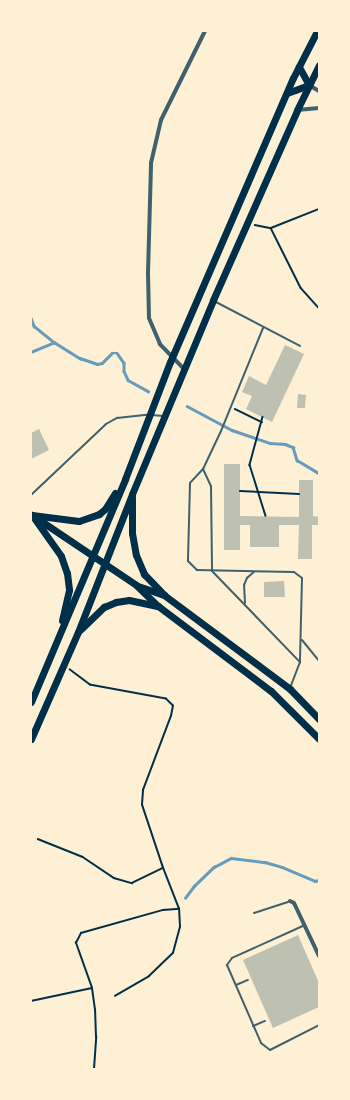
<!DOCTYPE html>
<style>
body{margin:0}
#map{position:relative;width:350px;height:1100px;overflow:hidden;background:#fdf0d5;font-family:"Archivo Narrow",sans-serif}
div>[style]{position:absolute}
.stream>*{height:2.5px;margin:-1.25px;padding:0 1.25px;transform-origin:1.25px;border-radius:1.25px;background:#669bbc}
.building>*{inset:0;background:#bec0b2}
.path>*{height:1.5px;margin:-0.75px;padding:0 0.75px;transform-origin:0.75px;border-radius:0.75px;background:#003049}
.service>*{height:2px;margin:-1px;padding:0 1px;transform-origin:1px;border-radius:1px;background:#3f606c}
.minor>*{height:4px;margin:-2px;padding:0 2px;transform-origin:2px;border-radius:2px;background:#3f606c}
.primary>*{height:7px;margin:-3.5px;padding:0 3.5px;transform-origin:3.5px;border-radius:3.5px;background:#003049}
.trunk>*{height:7px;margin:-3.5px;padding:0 3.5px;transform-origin:3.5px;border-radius:3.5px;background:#003049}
span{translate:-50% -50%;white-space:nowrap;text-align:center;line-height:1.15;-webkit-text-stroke:4px #fdf0d5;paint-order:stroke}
.frame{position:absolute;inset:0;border:32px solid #fdf0d5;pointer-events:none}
</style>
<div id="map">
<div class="stream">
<div style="left:31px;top:318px;width:9px;rotate:69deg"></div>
<div style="left:34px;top:326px;width:26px;rotate:39deg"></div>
<div style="left:31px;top:352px;width:25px;rotate:-23deg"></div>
<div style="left:54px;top:342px;width:31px;rotate:32deg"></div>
<div style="left:80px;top:358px;width:18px;rotate:19deg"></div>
<div style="left:97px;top:364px;width:5px;rotate:-11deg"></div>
<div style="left:102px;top:363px;width:14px;rotate:-45deg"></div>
<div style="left:112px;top:353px;width:5px"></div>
<div style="left:117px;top:353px;width:12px;rotate:55deg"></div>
<div style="left:124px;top:363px;width:8px;rotate:90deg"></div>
<div style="left:124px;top:371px;width:10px;rotate:66deg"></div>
<div style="left:128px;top:380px;width:23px;rotate:29deg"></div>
<div style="left:187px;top:406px;width:51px;rotate:28.1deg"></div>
<div style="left:232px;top:430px;width:40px;rotate:18.9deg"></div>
<div style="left:270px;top:443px;width:15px;rotate:4deg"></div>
<div style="left:285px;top:444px;width:9px;rotate:21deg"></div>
<div style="left:293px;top:447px;width:14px;rotate:73deg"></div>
<div style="left:297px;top:460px;width:26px;rotate:31deg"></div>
<div style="left:185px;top:898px;width:15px;rotate:-53deg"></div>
<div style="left:194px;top:886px;width:28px;rotate:-44deg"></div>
<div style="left:214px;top:867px;width:19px;rotate:-28deg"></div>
<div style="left:231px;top:858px;width:34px;rotate:7deg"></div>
<div style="left:265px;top:862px;width:18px;rotate:16deg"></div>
<div style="left:282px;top:867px;width:36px;rotate:23deg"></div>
<div style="left:315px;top:881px;width:4px;rotate:-14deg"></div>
</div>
<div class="building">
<div style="clip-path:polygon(285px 345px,304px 354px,272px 422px,246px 409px,252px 396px,242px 392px,249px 376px,266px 385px)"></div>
<div style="clip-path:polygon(298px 394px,306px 395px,305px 408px,297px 408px)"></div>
<div style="clip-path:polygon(39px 429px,49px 450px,31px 459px,31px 433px)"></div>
<div style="clip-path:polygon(224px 464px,240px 464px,240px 516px,299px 517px,299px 480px,313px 480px,313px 516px,319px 517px,319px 525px,312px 525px,312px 559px,298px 559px,299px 525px,279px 525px,279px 547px,250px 547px,250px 525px,240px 525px,240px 550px,224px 550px)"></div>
<div style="clip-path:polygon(284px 581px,285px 597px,264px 597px,264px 582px)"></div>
<div style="clip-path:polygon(298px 935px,319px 983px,319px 1007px,273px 1028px,243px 960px)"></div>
</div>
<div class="path">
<div style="left:255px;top:225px;width:16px;rotate:11deg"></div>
<div style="left:271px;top:228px;width:52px;rotate:-21.6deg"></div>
<div style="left:271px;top:228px;width:67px;rotate:63.4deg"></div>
<div style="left:301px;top:288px;width:27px;rotate:48deg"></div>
<div style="left:235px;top:409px;width:30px;rotate:26deg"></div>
<div style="left:263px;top:417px;width:50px;rotate:105.2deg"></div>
<div style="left:250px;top:465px;width:53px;rotate:72.6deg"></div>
<div style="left:240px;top:491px;width:59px;rotate:2.9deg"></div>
<div style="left:38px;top:839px;width:48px;rotate:21.8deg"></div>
<div style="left:83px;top:857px;width:37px;rotate:34deg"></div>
<div style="left:114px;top:878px;width:19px;rotate:16deg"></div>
<div style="left:132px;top:883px;width:34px;rotate:-26deg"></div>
<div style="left:163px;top:868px;width:66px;rotate:-108.4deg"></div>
<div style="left:142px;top:805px;width:15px;rotate:-86deg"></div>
<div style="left:143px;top:790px;width:79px;rotate:-69.3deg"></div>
<div style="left:171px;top:716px;width:10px;rotate:-79deg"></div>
<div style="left:173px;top:706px;width:10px;rotate:-135deg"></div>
<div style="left:166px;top:699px;width:77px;rotate:-169.6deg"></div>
<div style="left:90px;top:685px;width:25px;rotate:-143deg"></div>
<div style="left:115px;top:996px;width:39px;rotate:-30deg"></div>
<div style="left:149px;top:976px;width:33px;rotate:-44deg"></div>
<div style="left:173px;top:953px;width:27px;rotate:-75deg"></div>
<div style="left:180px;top:927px;width:18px;rotate:-93deg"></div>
<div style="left:179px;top:909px;width:44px;rotate:-111.3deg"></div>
<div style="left:31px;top:1001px;width:62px;rotate:-12deg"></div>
<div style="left:94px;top:1069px;width:32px;rotate:-86deg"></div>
<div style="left:96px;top:1037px;width:27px;rotate:-92deg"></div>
<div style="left:95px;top:1010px;width:22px;rotate:-98deg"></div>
<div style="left:92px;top:988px;width:48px;rotate:-109.6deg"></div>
<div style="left:76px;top:943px;width:11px;rotate:-63deg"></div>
<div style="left:81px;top:933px;width:85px;rotate:-15.7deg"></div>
<div style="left:163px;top:910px;width:16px;rotate:-4deg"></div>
</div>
<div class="service">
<div style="left:214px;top:301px;width:97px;rotate:27.6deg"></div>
<div style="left:263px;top:328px;width:111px;rotate:112.2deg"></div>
<div style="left:221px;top:431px;width:42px;rotate:115.3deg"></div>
<div style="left:203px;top:469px;width:19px;rotate:133deg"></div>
<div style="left:190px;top:483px;width:78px;rotate:91.5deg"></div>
<div style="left:188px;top:561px;width:13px;rotate:45deg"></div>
<div style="left:197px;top:570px;width:97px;rotate:1.2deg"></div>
<div style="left:294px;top:572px;width:10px;rotate:37deg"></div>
<div style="left:302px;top:578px;width:84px;rotate:91.4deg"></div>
<div style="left:300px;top:662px;width:28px;rotate:111deg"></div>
<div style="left:152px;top:415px;width:11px;rotate:5deg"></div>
<div style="left:203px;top:469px;width:19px;rotate:65deg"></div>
<div style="left:211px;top:486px;width:85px;rotate:89.3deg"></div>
<div style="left:212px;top:571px;width:127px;rotate:46deg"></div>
<div style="left:31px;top:495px;width:103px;rotate:-43.4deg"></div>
<div style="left:106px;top:424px;width:13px;rotate:-29deg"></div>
<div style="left:117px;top:418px;width:30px;rotate:-6deg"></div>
<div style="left:245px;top:603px;width:18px;rotate:-93deg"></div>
<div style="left:244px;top:585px;width:8px;rotate:-67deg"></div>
<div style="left:247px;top:578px;width:9px;rotate:-41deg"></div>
<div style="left:302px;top:640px;width:27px;rotate:51deg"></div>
<div style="left:254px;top:913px;width:38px;rotate:-18deg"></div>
<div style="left:305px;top:925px;width:80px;rotate:155.7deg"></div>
<div style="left:232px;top:958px;width:9px;rotate:126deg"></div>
<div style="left:227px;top:965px;width:85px;rotate:66.4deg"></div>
<div style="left:261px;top:1043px;width:11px;rotate:38deg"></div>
<div style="left:270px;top:1050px;width:55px;rotate:-27deg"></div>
<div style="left:236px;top:985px;width:13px;rotate:-23deg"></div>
<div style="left:253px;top:1026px;width:13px;rotate:-23deg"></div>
</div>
<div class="minor">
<div style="left:309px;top:85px;width:12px;rotate:31deg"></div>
<div style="left:297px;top:110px;width:22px;rotate:-5deg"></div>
<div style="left:184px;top:369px;width:35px;rotate:-134deg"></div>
<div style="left:160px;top:344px;width:28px;rotate:-113deg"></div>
<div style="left:149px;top:318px;width:45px;rotate:-91.3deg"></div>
<div style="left:148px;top:273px;width:110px;rotate:-88.4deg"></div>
<div style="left:151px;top:163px;width:44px;rotate:-76.9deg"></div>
<div style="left:161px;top:120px;width:99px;rotate:-63.7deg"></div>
<div style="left:290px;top:901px;width:4px;rotate:27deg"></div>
<div style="left:294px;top:903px;width:59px;rotate:64.7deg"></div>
</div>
<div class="primary">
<div style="left:32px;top:515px;width:125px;rotate:33.9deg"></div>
<div style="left:136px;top:585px;width:30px;rotate:44deg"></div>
<div style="left:158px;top:606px;width:141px;rotate:37deg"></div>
<div style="left:271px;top:691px;width:68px;rotate:45deg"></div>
<div style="left:138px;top:586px;width:28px;rotate:19deg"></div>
<div style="left:164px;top:595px;width:157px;rotate:36.7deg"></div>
<div style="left:290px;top:689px;width:42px;rotate:46deg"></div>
</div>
<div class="trunk">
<div style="left:287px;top:93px;width:23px;rotate:-20deg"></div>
<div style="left:309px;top:85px;width:21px;rotate:-119deg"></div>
<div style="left:132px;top:497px;width:36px;rotate:90deg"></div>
<div style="left:132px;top:533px;width:22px;rotate:80deg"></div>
<div style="left:136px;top:555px;width:21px;rotate:67deg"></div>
<div style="left:144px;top:574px;width:29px;rotate:46deg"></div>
<div style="left:32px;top:515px;width:50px;rotate:54.7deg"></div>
<div style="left:61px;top:556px;width:18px;rotate:71deg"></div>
<div style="left:67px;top:573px;width:17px;rotate:83deg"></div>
<div style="left:69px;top:590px;width:31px;rotate:103deg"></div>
<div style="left:32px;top:515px;width:47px;rotate:7.3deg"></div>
<div style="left:79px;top:521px;width:21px;rotate:-19deg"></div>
<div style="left:99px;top:514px;width:8px;rotate:-40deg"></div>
<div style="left:105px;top:509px;width:19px;rotate:-58deg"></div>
<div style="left:81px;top:629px;width:32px;rotate:-44deg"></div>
<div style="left:104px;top:607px;width:13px;rotate:-23deg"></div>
<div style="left:116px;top:602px;width:13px;rotate:-9deg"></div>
<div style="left:129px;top:600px;width:30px;rotate:12deg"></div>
<div style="left:31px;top:702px;width:242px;rotate:-67.1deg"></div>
<div style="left:125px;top:479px;width:125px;rotate:-69deg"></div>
<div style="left:170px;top:362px;width:309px;rotate:-66.6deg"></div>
<div style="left:293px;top:78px;width:53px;rotate:-62.9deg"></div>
<div style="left:31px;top:739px;width:117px;rotate:-66.3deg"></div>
<div style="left:78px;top:632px;width:148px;rotate:-68.6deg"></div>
<div style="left:132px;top:494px;width:210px;rotate:-67.3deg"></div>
<div style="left:213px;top:300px;width:208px;rotate:-66.1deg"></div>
<div style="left:297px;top:110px;width:50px;rotate:-63.9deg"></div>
</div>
<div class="frame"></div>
</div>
